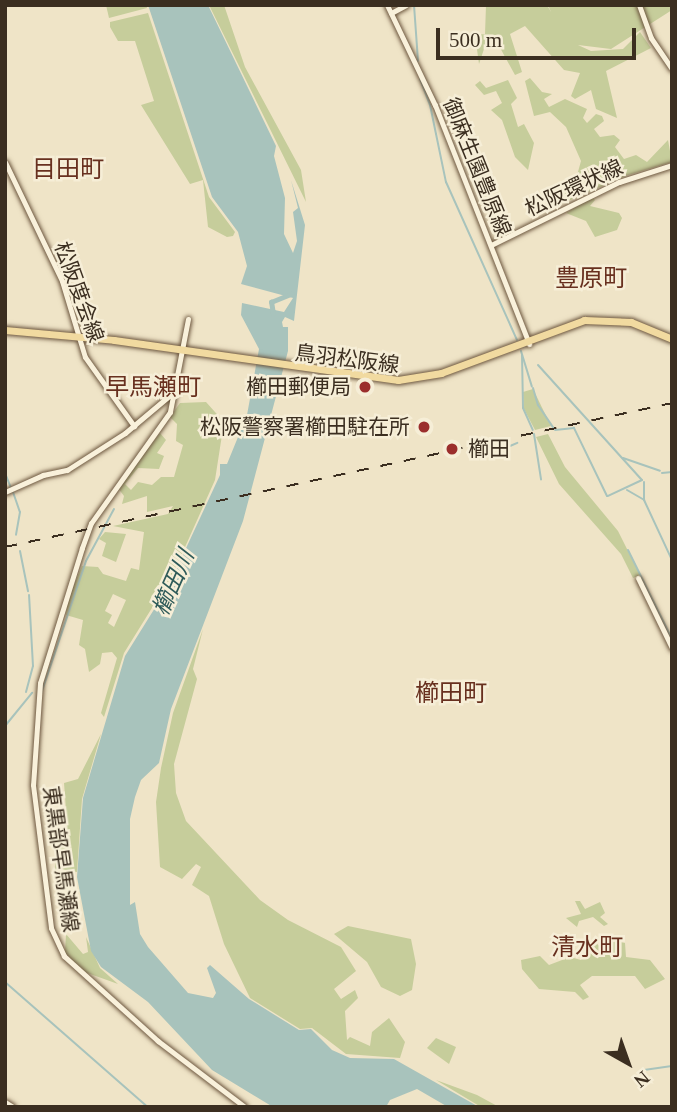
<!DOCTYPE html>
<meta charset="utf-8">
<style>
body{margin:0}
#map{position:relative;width:677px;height:1112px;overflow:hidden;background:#efe4c7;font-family:"Times New Roman","Noto Sans JP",serif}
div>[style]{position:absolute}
.green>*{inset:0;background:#c6cd9b}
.water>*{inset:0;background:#a8c3bc}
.stream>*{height:2px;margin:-1px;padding:0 1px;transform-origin:1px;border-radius:1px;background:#a8c3bc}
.river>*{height:4.5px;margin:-2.25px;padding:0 2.25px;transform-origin:2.25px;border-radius:2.25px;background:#a8c3bc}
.roads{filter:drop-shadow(0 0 2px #6d573f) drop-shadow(0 0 2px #6d573f)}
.secondary>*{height:5px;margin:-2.5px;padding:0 2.5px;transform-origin:2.5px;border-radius:2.5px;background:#f9f1db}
.primary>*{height:7px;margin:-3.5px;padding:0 3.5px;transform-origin:3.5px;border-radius:3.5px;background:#f1daa0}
.rail>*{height:2px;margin-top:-1px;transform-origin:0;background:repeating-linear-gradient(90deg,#3b2e20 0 12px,transparent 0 24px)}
.dots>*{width:19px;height:19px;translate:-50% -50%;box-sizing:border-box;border:4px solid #f6eed7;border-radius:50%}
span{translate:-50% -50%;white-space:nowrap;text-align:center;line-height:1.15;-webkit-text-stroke:5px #f6eed7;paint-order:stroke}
.street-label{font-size:21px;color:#3b2e20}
.poi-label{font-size:21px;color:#3b2e20}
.right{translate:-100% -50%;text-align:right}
.left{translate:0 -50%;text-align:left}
.water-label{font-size:23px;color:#2f5b59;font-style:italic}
.quarter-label{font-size:24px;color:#68301f}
.frame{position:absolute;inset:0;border:7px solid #3b2e20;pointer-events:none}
.north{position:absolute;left:593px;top:1028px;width:70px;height:70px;-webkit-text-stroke:5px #f6eed7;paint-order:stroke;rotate:140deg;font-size:19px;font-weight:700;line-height:28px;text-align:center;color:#3b2e20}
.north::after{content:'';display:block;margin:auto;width:24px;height:32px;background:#3b2e20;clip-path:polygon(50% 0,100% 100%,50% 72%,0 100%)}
.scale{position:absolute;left:436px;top:28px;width:200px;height:32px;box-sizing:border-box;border:4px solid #3b2e20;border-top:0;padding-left:9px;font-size:21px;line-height:24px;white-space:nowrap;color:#3b2e20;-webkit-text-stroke:5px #f6eed7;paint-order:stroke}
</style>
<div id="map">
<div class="green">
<div style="clip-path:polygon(106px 5px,146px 5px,147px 8px,109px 18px)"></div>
<div style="clip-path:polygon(209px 5px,224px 5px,245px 67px,301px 170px,306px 202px)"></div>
<div style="clip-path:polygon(486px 5px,547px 5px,551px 12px,548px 5px,672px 5px,672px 10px,611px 49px,578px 45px,591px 51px,623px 49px,640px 32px,651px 48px,606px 71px,617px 118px,596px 109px,591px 90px,575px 99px,571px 96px,580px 73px,564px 70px,525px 26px,510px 34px,522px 72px,515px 75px,498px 44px,485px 46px,479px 64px,475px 35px,485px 34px)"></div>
<div style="clip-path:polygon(148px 13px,209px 197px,235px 232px,233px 236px,227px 237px,208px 227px,203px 180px,190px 184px,141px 105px,154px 101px,135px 41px,118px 41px,110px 27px,110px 22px)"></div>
<div style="clip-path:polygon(530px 78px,542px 92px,552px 94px,544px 99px,549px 107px,565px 99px,587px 109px,583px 118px,587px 123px,596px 114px,602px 116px,604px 121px,594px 129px,600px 137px,614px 135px,620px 140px,615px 147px,624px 159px,636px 155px,647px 162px,668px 140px,672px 162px,625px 176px,561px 204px,554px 200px,550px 198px,559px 187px,576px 179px,581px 161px,566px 127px,550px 112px,534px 116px,525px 81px)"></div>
<div style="clip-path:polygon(508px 80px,517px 98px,511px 104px,518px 127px,524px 124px,534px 143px,528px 170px,515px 157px,502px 120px,491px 110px,502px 103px,496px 91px,484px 95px,475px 85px,480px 81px,486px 88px)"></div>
<div style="clip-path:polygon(592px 197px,595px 200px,590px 206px,619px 213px,622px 218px,617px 230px,595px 237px,586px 221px,566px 213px)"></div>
<div style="clip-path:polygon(533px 389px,551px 426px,535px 430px,524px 409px,523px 392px)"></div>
<div style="clip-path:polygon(evenodd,206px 402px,224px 422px,215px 480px,173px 574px,124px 653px,104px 717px,101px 713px,117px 658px,112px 652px,102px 653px,100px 664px,89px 672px,85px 649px,79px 645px,83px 620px,66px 615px,68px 599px,82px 566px,98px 567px,103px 574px,126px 581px,131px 568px,139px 570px,144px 532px,113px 526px,168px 514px,173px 506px,147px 512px,147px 496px,122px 504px,124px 496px,118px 488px,160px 433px,166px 440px,157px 453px,164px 456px,159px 469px,138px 468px,125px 484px,131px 490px,138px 482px,152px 485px,161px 477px,174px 477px,183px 445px,176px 441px,177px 424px,170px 417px,180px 403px,206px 402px,113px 594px,126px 600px,114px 627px,108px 623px,112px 615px,105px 611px,113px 594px)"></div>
<div style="clip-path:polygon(548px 434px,565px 467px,618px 531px,640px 575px,633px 578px,621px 554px,559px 484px,536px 437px)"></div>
<div style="clip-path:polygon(105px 532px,126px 534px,116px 562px,102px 556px,106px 543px,99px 539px)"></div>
<div style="clip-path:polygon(203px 629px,193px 669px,197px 679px,174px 764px,176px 793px,186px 821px,260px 900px,288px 920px,341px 947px,356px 971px,334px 989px,341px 999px,355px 990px,358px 998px,345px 1011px,347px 1040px,350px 1037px,370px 1046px,372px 1032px,389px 1018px,405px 1042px,400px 1058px,346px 1054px,312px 1028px,300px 1029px,250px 998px,224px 944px,209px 896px,192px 885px,201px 867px,196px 864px,182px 879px,160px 867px,156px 802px,161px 768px,173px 713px)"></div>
<div style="clip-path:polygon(101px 734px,82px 799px,77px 872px,61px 869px,60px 879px,54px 880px,58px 834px,66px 810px,64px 783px,78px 779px)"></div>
<div style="clip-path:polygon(575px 901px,580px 901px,585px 909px,600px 902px,605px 913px,600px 917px,608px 924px,604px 926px,593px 917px,579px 921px,577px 927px,566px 918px,581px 914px)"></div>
<div style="clip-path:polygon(348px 926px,411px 939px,416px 964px,412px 990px,400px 996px,381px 987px,367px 962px,334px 934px)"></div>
<div style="clip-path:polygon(66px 934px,83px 954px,88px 952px,86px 937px,100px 968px,118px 984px,79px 970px,65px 952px)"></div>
<div style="clip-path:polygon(615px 941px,625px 943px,626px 957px,650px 960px,665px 979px,645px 989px,635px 976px,592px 976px,580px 985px,589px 997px,583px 1000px,575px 992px,539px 989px,522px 969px,521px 960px,540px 956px,549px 965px,570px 957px,581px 960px,585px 949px,597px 944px,602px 948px)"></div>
<div style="clip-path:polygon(436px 1038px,456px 1047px,449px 1064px,427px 1048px)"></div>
<div style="clip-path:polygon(436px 1080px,477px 1095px,499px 1107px,481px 1107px)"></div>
</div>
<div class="water">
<div style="clip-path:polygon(148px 5px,208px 5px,276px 146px,274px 156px,285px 198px,284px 234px,293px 253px,297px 241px,293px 212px,298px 208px,291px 180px,305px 225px,294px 321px,285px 317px,282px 322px,283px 327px,288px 327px,288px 351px,243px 521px,171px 709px,159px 763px,141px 780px,135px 797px,130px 819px,130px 905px,135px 902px,140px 934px,148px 947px,188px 993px,213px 998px,216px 993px,207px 968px,210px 965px,249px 999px,299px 1030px,311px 1029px,332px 1050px,350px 1058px,394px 1059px,479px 1107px,448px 1107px,417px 1089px,390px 1100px,386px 1107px,273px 1107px,212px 1070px,148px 1002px,101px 967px,91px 951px,77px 877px,83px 798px,125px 656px,168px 587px,220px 475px,220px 464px,227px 464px,247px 415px,259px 349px,241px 315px,242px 303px,284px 312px,293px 298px,241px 284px,247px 266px,238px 232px,212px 197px)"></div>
</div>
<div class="stream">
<div style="left:414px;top:5px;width:56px;rotate:85.9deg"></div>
<div style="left:420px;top:79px;width:28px;rotate:69deg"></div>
<div style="left:430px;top:105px;width:79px;rotate:78.3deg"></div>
<div style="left:446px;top:182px;width:173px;rotate:65.8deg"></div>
<div style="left:521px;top:351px;width:37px;rotate:73deg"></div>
<div style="left:522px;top:355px;width:53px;rotate:88.9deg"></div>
<div style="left:523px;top:408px;width:24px;rotate:66deg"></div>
<div style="left:538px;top:365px;width:155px;rotate:47.9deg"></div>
<div style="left:642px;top:480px;width:38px;rotate:155deg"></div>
<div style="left:607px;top:496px;width:76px;rotate:-115.9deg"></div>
<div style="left:574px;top:428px;width:19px;rotate:174deg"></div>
<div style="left:533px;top:388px;width:18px;rotate:74deg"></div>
<div style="left:538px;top:405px;width:27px;rotate:56deg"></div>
<div style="left:534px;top:434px;width:46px;rotate:81.2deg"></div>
<div style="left:510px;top:446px;width:8px;rotate:-23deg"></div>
<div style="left:623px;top:458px;width:39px;rotate:19deg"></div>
<div style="left:5px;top:473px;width:16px;rotate:68deg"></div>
<div style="left:662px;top:473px;width:10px;rotate:-6deg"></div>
<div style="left:644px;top:482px;width:18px;rotate:90deg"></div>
<div style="left:627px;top:490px;width:20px;rotate:30deg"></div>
<div style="left:644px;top:500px;width:66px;rotate:65deg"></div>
<div style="left:13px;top:492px;width:21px;rotate:71deg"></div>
<div style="left:20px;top:512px;width:23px;rotate:100deg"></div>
<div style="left:628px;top:550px;width:99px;rotate:63.7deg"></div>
<div style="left:20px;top:551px;width:41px;rotate:78.7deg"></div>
<div style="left:26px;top:692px;width:27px;rotate:-75deg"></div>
<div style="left:33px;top:666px;width:71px;rotate:-93.2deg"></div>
<div style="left:41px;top:694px;width:140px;rotate:-71.3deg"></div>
<div style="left:86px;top:561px;width:59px;rotate:-61.7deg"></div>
<div style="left:5px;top:726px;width:43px;rotate:-50.7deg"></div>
<div style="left:5px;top:982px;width:190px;rotate:41.2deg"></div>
<div style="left:644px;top:1070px;width:28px;rotate:-8deg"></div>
</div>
<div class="river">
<div style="left:273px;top:314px;width:12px;rotate:-99deg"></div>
<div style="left:271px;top:302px;width:22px;rotate:-22deg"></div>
</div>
<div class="roads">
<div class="secondary">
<div style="left:387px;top:5px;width:111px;rotate:64.4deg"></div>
<div style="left:435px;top:105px;width:257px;rotate:68.5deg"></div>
<div style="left:639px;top:5px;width:35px;rotate:70deg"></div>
<div style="left:651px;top:38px;width:37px;rotate:56deg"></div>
<div style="left:391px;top:13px;width:17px;rotate:-28deg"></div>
<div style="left:5px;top:162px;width:132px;rotate:64.4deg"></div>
<div style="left:62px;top:281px;width:79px;rotate:73.2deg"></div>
<div style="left:85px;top:357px;width:85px;rotate:54.6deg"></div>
<div style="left:491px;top:245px;width:143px;rotate:-26.2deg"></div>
<div style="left:619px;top:182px;width:56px;rotate:-17.8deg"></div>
<div style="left:188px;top:319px;width:95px;rotate:101deg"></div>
<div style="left:170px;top:412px;width:136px;rotate:125.4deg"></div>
<div style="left:91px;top:523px;width:27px;rotate:110deg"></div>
<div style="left:82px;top:548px;width:141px;rotate:107.3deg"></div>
<div style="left:40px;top:683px;width:102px;rotate:93.9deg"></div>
<div style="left:33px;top:785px;width:144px;rotate:82.8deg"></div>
<div style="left:51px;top:928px;width:31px;rotate:65deg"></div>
<div style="left:64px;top:956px;width:127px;rotate:42.1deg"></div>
<div style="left:158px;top:1041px;width:109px;rotate:37.2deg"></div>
<div style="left:5px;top:492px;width:42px;rotate:-24.1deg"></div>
<div style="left:43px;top:475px;width:25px;rotate:-12deg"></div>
<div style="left:67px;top:470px;width:69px;rotate:-32.5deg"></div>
<div style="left:125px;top:433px;width:57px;rotate:-40.1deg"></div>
<div style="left:169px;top:396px;width:19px;rotate:-69deg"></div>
<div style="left:638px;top:578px;width:78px;rotate:64.1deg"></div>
<div style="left:5px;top:1102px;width:9px;rotate:32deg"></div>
</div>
<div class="primary">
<div style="left:5px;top:330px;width:109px;rotate:5.2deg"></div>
<div style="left:114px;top:340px;width:287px;rotate:8deg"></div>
<div style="left:398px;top:380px;width:44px;rotate:-9.2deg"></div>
<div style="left:441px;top:373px;width:153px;rotate:-20.3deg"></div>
<div style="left:584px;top:320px;width:47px;rotate:2.4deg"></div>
<div style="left:631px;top:322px;width:44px;rotate:22.5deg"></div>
</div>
</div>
<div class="rail">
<div style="left:5px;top:547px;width:682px;rotate:-12.18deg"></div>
</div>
<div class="dots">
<div style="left:365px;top:387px;background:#9b2e2c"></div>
<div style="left:424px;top:427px;background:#9b2e2c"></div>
<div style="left:452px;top:449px;background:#9b2e2c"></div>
</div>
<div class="street-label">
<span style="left:477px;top:167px;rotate:68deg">御麻生園豊原線</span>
<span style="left:574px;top:188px;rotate:-25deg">松阪環状線</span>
<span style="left:79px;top:292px;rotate:70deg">松阪度会線</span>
<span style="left:347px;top:359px;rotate:7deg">鳥羽松阪線</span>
<span style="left:61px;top:859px;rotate:82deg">東黒部早馬瀬線</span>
</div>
<div class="poi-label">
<span class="right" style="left:351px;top:387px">櫛田郵便局</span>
<span class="right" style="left:410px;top:427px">松阪警察署櫛田駐在所</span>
<span class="left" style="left:468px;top:449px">櫛田</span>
</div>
<div class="water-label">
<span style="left:174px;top:583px;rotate:-66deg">櫛田川</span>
</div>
<div class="quarter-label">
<span style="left:68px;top:170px">目田町</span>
<span style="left:591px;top:279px">豊原町</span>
<span style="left:153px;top:388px">早馬瀬町</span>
<span style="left:451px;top:694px">櫛田町</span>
<span style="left:587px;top:948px">清水町</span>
</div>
<div class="frame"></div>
<div class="north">N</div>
<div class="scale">500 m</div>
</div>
